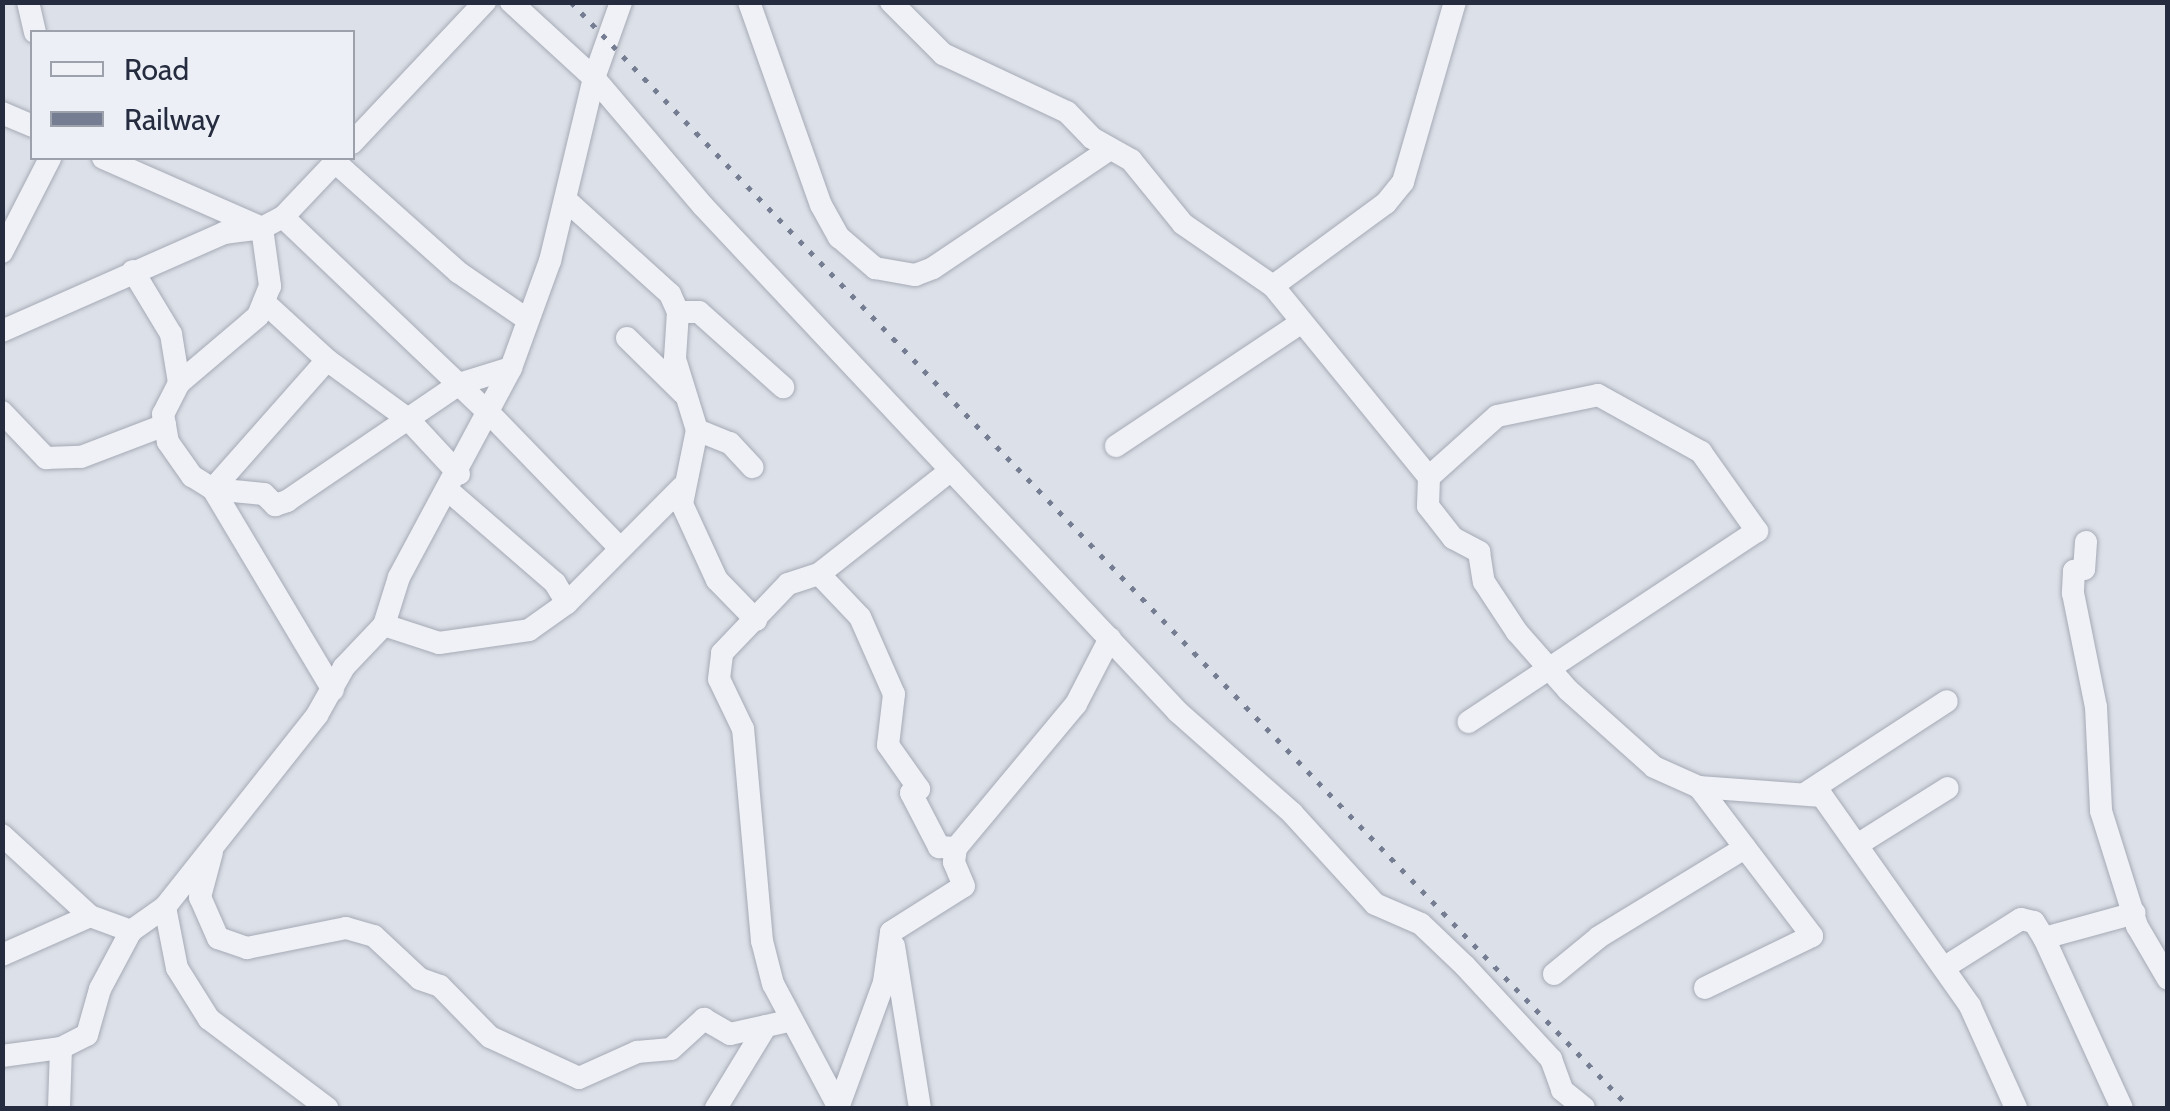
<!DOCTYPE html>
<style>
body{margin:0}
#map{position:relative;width:2170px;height:1111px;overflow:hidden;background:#dce0e8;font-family:Cabin,sans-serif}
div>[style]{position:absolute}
.roads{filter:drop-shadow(0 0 2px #a5aab5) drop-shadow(0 0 2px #a5aab5)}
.minor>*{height:22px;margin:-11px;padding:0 11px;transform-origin:11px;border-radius:11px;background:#eff1f6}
.rail>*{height:5px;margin-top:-2.5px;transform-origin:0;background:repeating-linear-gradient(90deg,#757d92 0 5px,transparent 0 15px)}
span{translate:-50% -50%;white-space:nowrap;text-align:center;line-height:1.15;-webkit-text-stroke:10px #eceff5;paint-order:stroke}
.frame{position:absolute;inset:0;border:5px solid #252c3f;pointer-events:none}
.legend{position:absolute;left:30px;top:30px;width:325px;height:130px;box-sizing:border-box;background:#eceff5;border:2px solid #9ca1ac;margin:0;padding:12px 18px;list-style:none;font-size:30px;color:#252c3f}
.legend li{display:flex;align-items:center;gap:20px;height:50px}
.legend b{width:50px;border:2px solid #9ca1ac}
</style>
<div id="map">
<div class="roads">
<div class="minor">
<div style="left:28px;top:2px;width:31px;rotate:77deg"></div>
<div style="left:511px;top:2px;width:113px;rotate:42.5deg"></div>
<div style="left:594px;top:78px;width:168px;rotate:49.6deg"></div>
<div style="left:703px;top:206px;width:694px;rotate:46.81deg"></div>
<div style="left:1178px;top:712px;width:152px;rotate:41.5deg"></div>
<div style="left:1292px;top:813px;width:123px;rotate:47.6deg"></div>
<div style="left:1375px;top:904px;width:50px;rotate:23.5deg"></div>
<div style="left:1421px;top:924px;width:61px;rotate:43.7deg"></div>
<div style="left:1465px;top:966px;width:127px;rotate:47.2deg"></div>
<div style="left:1551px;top:1059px;width:33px;rotate:70deg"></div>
<div style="left:1562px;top:1090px;width:28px;rotate:39deg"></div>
<div style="left:749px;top:2px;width:215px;rotate:70.5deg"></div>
<div style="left:821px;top:205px;width:37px;rotate:61deg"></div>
<div style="left:839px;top:237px;width:48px;rotate:40.7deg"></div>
<div style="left:875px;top:268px;width:41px;rotate:9.9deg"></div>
<div style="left:915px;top:275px;width:19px;rotate:-21deg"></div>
<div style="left:933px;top:268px;width:213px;rotate:-33.9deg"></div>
<div style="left:891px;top:2px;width:74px;rotate:45deg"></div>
<div style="left:943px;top:54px;width:137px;rotate:25.1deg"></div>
<div style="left:1067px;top:112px;width:36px;rotate:46deg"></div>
<div style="left:1092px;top:138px;width:45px;rotate:29.4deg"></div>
<div style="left:1131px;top:160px;width:82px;rotate:50.9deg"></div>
<div style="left:1183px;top:224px;width:109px;rotate:34.6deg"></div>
<div style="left:1273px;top:286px;width:247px;rotate:50.8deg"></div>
<div style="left:1429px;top:477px;width:29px;rotate:92deg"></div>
<div style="left:1428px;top:506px;width:41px;rotate:52deg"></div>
<div style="left:1453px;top:538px;width:30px;rotate:28deg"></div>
<div style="left:1479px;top:552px;width:30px;rotate:81deg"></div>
<div style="left:1484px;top:582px;width:60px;rotate:56.6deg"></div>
<div style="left:1517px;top:632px;width:77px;rotate:48.7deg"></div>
<div style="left:1568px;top:690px;width:115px;rotate:41.8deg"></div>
<div style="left:1654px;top:767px;width:49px;rotate:24deg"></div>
<div style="left:1699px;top:787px;width:123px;rotate:4.2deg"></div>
<div style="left:1822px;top:796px;width:257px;rotate:54.8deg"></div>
<div style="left:1970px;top:1006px;width:112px;rotate:65.7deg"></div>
<div style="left:2px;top:113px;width:33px;rotate:23deg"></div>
<div style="left:352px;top:143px;width:194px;rotate:-46.7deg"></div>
<div style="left:103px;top:158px;width:171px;rotate:23.7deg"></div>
<div style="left:335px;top:162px;width:165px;rotate:41.8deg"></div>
<div style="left:458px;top:272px;width:85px;rotate:34.4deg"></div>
<div style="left:567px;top:201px;width:139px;rotate:42.1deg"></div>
<div style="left:670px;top:294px;width:20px;rotate:66deg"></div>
<div style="left:678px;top:312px;width:47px;rotate:93.7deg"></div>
<div style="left:675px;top:359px;width:74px;rotate:72.8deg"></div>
<div style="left:697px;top:430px;width:76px;rotate:101.5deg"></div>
<div style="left:682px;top:504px;width:84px;rotate:65.3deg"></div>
<div style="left:717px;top:580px;width:56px;rotate:45.7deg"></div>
<div style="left:283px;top:217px;width:286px;rotate:43.6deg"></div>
<div style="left:490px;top:414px;width:184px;rotate:45.9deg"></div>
<div style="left:262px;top:228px;width:59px;rotate:82.1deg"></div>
<div style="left:270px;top:286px;width:32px;rotate:112deg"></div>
<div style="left:258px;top:316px;width:104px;rotate:139.7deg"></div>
<div style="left:179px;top:383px;width:35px;rotate:117deg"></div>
<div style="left:163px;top:414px;width:28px;rotate:80deg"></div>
<div style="left:168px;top:442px;width:42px;rotate:54.8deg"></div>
<div style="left:192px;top:476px;width:25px;rotate:32deg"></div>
<div style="left:213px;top:489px;width:51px;rotate:5.6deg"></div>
<div style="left:264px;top:494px;width:16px;rotate:45deg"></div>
<div style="left:275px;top:505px;width:13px;rotate:-18deg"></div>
<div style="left:287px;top:501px;width:208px;rotate:-34.2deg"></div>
<div style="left:459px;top:384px;width:54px;rotate:-17.1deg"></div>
<div style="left:2px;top:252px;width:106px;rotate:-62.9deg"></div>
<div style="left:133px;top:271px;width:74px;rotate:58.9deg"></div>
<div style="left:171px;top:334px;width:50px;rotate:80.7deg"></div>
<div style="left:1273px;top:286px;width:140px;rotate:-36.3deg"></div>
<div style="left:1386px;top:203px;width:27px;rotate:-51deg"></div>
<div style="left:1403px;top:182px;width:187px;rotate:-73.9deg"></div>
<div style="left:264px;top:302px;width:86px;rotate:42.6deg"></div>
<div style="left:327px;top:360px;width:100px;rotate:36.1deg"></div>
<div style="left:408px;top:419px;width:75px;rotate:47.2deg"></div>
<div style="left:678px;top:312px;width:21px"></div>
<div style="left:699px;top:312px;width:113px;rotate:41.8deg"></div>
<div style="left:2px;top:331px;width:243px;rotate:-23.8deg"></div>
<div style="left:224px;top:233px;width:38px;rotate:-7deg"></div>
<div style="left:262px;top:228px;width:24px;rotate:-28deg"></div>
<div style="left:283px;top:217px;width:81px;rotate:-46.5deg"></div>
<div style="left:627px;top:338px;width:78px;rotate:44.5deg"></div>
<div style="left:327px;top:360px;width:172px;rotate:131.5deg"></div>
<div style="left:213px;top:489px;width:234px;rotate:59.2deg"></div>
<div style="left:2px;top:412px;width:64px;rotate:46.3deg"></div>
<div style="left:46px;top:458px;width:35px;rotate:-2deg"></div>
<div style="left:81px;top:457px;width:90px;rotate:-20.9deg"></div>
<div style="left:697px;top:430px;width:35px;rotate:22deg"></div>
<div style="left:730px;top:443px;width:33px;rotate:47deg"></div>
<div style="left:1116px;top:446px;width:220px;rotate:-33.7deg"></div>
<div style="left:1429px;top:477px;width:91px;rotate:-41.9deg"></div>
<div style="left:1497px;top:416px;width:103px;rotate:-11.7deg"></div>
<div style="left:1598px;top:395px;width:118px;rotate:29deg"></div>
<div style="left:1701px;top:452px;width:97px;rotate:54.7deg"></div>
<div style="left:1757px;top:531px;width:346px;rotate:146.5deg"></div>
<div style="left:450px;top:492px;width:139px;rotate:40.9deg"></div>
<div style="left:555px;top:583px;width:23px;rotate:59deg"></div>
<div style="left:2086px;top:542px;width:27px;rotate:94deg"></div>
<div style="left:2084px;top:569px;width:10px;rotate:169deg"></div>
<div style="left:2074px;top:571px;width:22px;rotate:93deg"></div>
<div style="left:2073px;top:593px;width:116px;rotate:78.6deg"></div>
<div style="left:2096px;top:707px;width:104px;rotate:87.2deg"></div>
<div style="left:2101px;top:811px;width:121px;rotate:72.6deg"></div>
<div style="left:2137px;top:926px;width:61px;rotate:59.7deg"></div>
<div style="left:819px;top:574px;width:168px;rotate:-38.2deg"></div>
<div style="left:384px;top:625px;width:58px;rotate:18.1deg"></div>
<div style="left:439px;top:643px;width:91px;rotate:-8.2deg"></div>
<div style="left:529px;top:630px;width:47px;rotate:-35.4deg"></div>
<div style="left:567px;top:603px;width:163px;rotate:-45.2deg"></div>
<div style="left:1699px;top:787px;width:187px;rotate:52.8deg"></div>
<div style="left:1812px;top:936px;width:119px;rotate:154.1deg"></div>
<div style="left:1806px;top:793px;width:168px;rotate:-33.1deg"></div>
<div style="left:2px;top:835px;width:120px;rotate:42.6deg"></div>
<div style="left:90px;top:916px;width:44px;rotate:20.1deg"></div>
<div style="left:1857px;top:845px;width:107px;rotate:-32.1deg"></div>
<div style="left:212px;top:852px;width:47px;rotate:104.9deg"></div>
<div style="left:200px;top:897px;width:45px;rotate:66.3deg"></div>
<div style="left:218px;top:938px;width:31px;rotate:19deg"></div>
<div style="left:247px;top:948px;width:101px;rotate:-11.4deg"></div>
<div style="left:346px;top:928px;width:29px;rotate:16deg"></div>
<div style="left:374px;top:936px;width:63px;rotate:43.1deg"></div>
<div style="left:420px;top:979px;width:21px;rotate:19deg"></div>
<div style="left:440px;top:986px;width:71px;rotate:45.6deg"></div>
<div style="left:490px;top:1037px;width:98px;rotate:24.7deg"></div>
<div style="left:579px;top:1078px;width:64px;rotate:-24.1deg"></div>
<div style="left:637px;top:1052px;width:34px;rotate:-5deg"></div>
<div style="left:671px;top:1049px;width:45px;rotate:-42.3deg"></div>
<div style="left:704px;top:1019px;width:30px;rotate:30deg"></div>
<div style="left:730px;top:1034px;width:60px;rotate:-12.4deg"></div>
<div style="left:165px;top:907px;width:62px;rotate:78.9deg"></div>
<div style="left:177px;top:968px;width:60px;rotate:57.9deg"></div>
<div style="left:209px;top:1019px;width:148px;rotate:37deg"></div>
<div style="left:2044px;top:938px;width:187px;rotate:65.4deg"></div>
<div style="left:894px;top:946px;width:164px;rotate:80.9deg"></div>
<div style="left:2px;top:955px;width:96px;rotate:-23.9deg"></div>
<div style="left:1945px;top:967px;width:90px;rotate:-32.3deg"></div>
<div style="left:2021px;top:919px;width:13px;rotate:13deg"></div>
<div style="left:2034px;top:922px;width:19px;rotate:58deg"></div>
<div style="left:2044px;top:938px;width:94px;rotate:-15.4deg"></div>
<div style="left:1554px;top:974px;width:58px;rotate:-39.4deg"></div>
<div style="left:1599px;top:937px;width:171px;rotate:-31.4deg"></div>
<div style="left:2px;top:1056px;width:60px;rotate:-7.7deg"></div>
<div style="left:838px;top:1106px;width:138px;rotate:-118deg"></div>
<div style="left:773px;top:984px;width:44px;rotate:-104.3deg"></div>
<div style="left:762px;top:941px;width:213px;rotate:-95.1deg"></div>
<div style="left:743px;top:729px;width:55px;rotate:-115.6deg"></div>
<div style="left:719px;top:679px;width:26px;rotate:-83deg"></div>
<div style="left:722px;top:653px;width:95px;rotate:-46.3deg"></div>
<div style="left:788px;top:584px;width:33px;rotate:-18deg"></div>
<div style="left:819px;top:574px;width:59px;rotate:46.4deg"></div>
<div style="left:860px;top:617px;width:84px;rotate:66.2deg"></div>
<div style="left:894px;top:694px;width:51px;rotate:96.7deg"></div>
<div style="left:888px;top:745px;width:54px;rotate:54.8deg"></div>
<div style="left:919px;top:789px;width:9px;rotate:153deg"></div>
<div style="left:911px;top:793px;width:61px;rotate:62.6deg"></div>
<div style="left:939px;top:847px;width:17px;rotate:3deg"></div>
<div style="left:59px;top:1108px;width:60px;rotate:-88.1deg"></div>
<div style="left:61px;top:1048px;width:29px;rotate:-27deg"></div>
<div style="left:87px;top:1035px;width:48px;rotate:-74.2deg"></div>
<div style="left:100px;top:989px;width:66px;rotate:-61.9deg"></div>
<div style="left:131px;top:931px;width:42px;rotate:-35.2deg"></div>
<div style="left:165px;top:907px;width:245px;rotate:-51.6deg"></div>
<div style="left:317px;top:715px;width:55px;rotate:-60.6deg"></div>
<div style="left:344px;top:667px;width:58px;rotate:-46.4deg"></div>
<div style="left:384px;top:625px;width:50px;rotate:-72.6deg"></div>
<div style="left:399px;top:577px;width:237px;rotate:-61.8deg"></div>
<div style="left:511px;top:368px;width:114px;rotate:-70deg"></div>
<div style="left:550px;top:261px;width:188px;rotate:-76.5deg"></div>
<div style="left:594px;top:78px;width:81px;rotate:-70.4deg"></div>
<div style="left:716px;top:1108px;width:96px;rotate:-58.6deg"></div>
<div style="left:838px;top:1108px;width:134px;rotate:-69.9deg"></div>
<div style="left:884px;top:982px;width:50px;rotate:-82deg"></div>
<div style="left:891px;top:932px;width:86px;rotate:-32.2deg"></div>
<div style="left:964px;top:886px;width:26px;rotate:-113deg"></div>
<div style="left:954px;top:862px;width:14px;rotate:-82deg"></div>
<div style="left:956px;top:848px;width:187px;rotate:-50.2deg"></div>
<div style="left:1076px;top:704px;width:74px;rotate:-62.7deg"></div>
</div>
</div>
<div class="rail">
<div style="left:571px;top:2px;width:1531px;rotate:46.24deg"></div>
</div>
<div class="frame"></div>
<ul class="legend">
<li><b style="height:12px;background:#eff1f6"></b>Road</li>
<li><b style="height:12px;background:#757d92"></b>Railway</li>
</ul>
</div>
